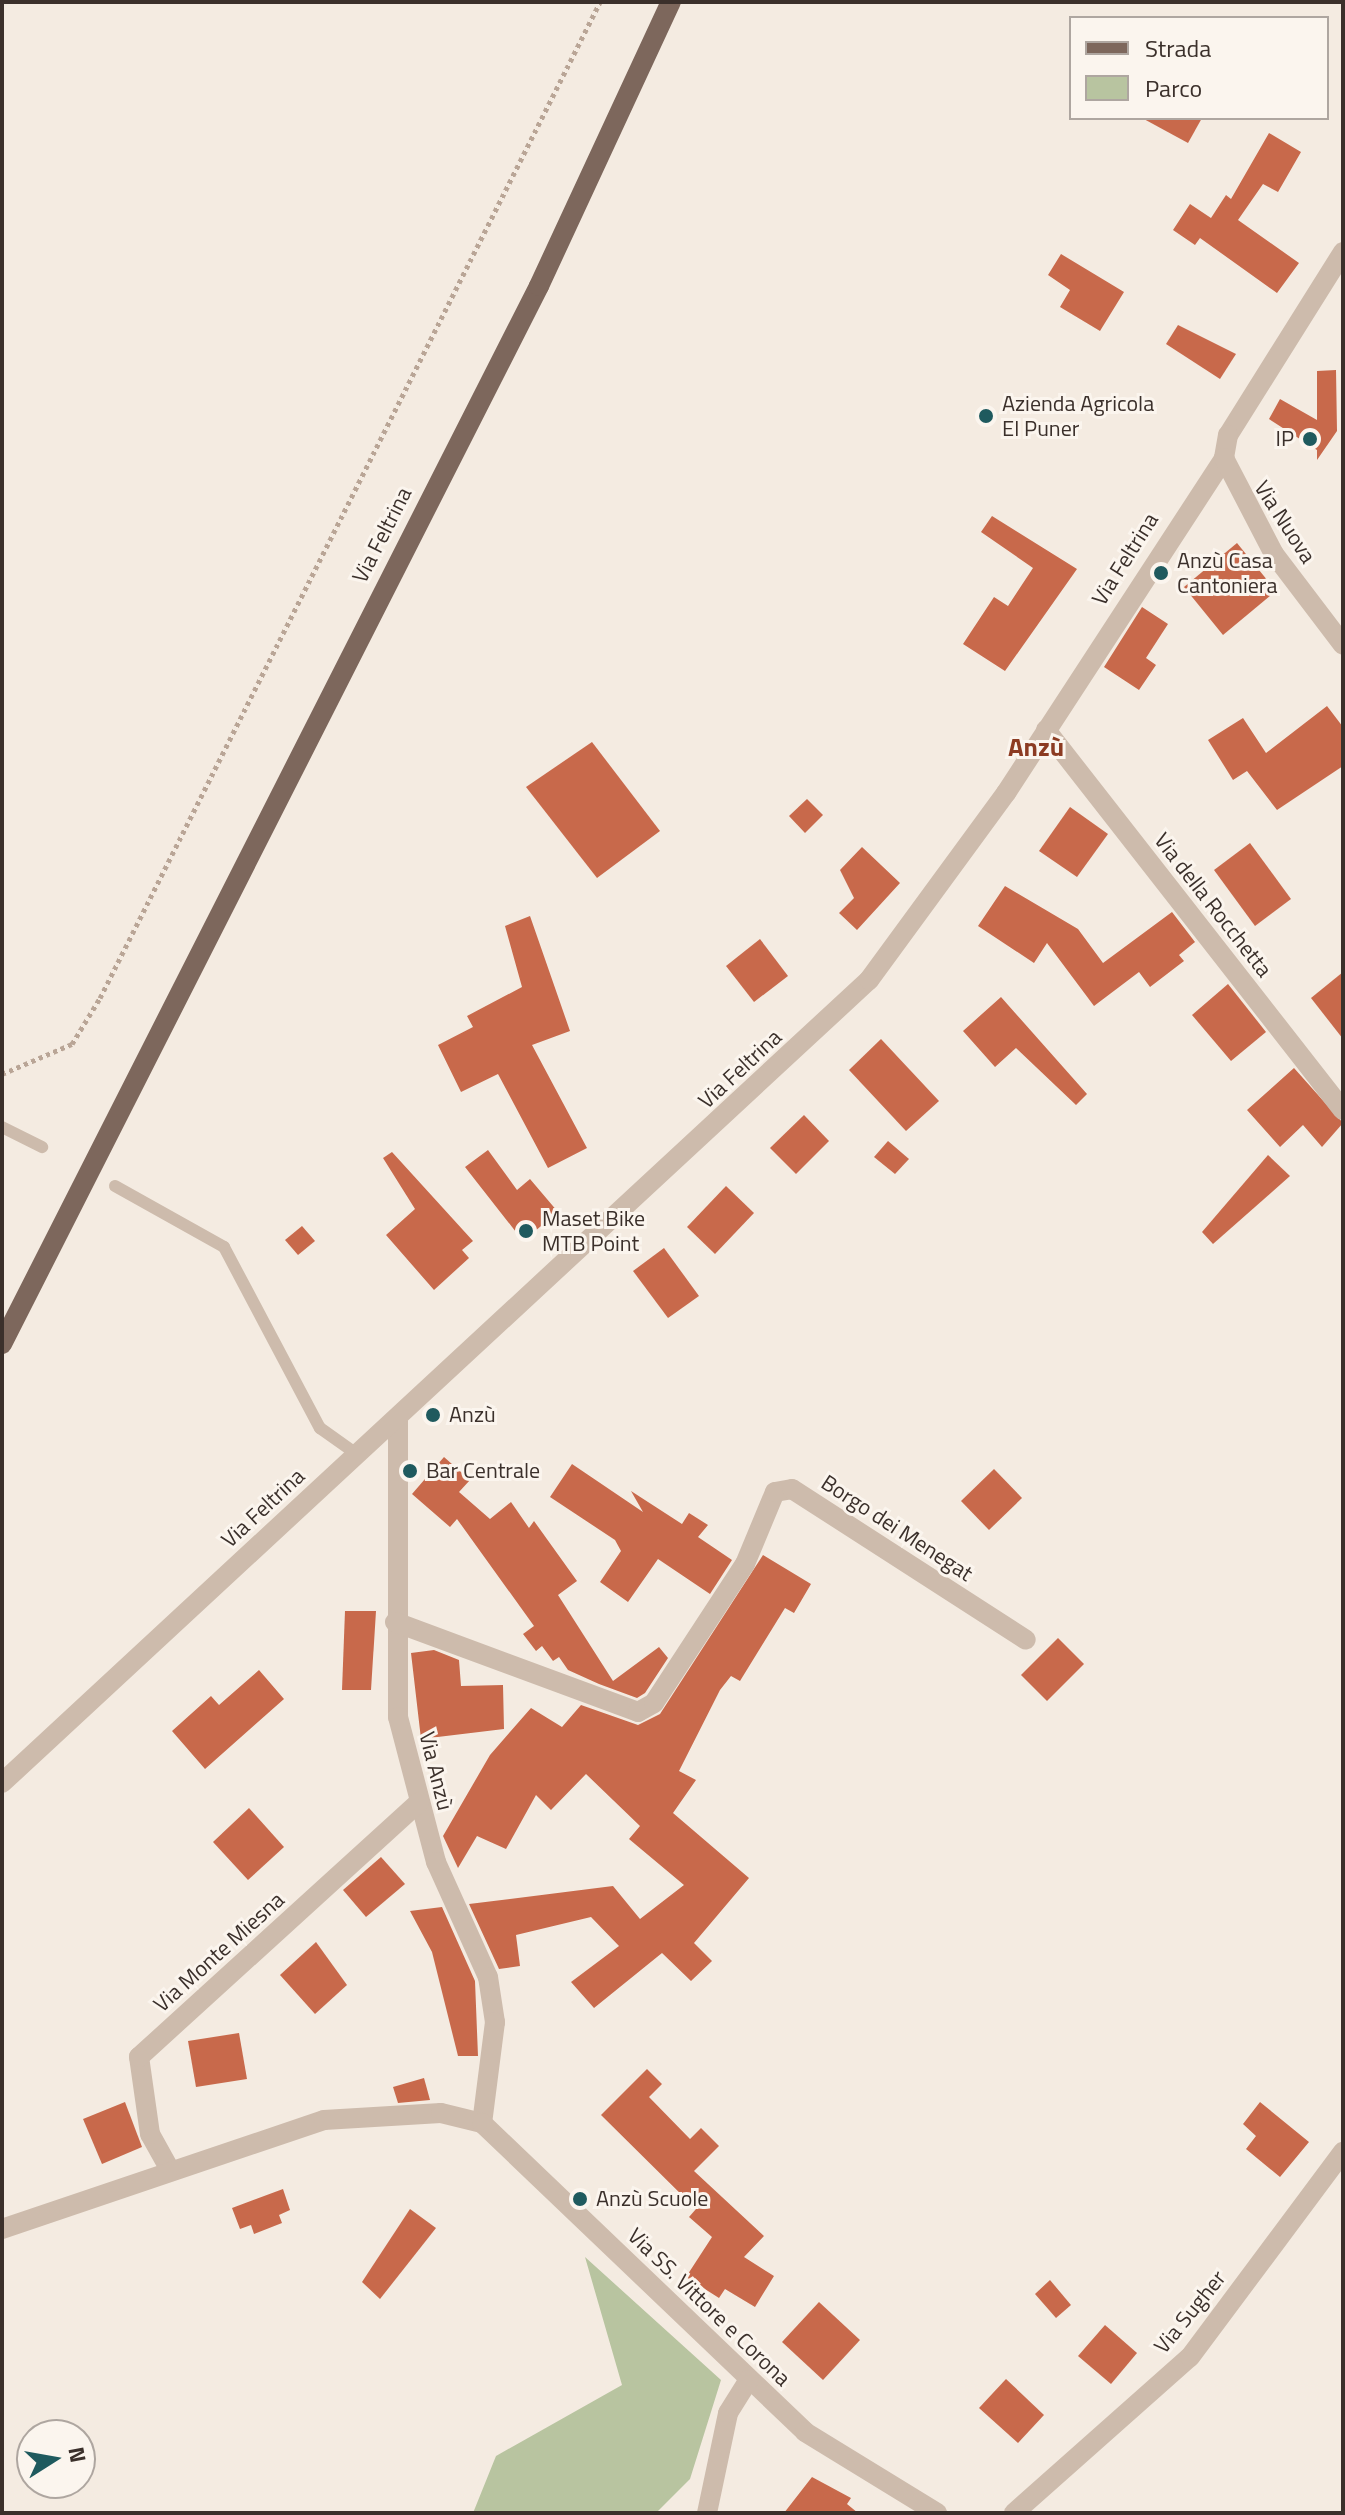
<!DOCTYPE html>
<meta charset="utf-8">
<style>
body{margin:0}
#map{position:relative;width:1345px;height:2515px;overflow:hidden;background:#f4ebe1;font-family:"Titillium Web",sans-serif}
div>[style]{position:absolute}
.green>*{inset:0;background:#b8c4a0}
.building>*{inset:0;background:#c8694b}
.path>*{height:5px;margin-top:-2.5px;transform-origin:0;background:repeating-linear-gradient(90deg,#b9a596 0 4px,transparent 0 8px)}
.service>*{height:12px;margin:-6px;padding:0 6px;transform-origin:6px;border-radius:6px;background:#cdbbac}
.minor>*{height:20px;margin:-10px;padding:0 10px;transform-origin:10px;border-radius:10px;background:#cdbbac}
.tertiary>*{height:20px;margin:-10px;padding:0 10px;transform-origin:10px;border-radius:10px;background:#cdbbac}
.primary>*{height:20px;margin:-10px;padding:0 10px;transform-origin:10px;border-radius:10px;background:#7d675c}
.dots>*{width:22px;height:22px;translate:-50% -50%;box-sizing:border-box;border:4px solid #fbf5ee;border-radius:50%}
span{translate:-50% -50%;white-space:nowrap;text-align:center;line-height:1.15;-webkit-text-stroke:6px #fbf5ee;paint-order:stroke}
.poi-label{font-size:22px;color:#3b302b}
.left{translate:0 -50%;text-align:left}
.right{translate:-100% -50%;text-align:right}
.street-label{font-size:22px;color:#3b302b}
.quarter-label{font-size:26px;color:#8c3b22;font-weight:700}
.frame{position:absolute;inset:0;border:4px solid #3b302b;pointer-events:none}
.legend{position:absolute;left:1069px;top:16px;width:260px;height:104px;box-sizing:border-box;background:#fbf5ee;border:2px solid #aea6a0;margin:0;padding:10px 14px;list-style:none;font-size:24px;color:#3b302b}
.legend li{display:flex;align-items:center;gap:16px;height:40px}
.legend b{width:40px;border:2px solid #aea6a0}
.north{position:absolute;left:16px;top:2419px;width:80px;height:80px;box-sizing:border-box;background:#fbf5ee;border:2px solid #aea6a0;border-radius:50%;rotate:79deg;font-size:22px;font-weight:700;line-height:32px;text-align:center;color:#3b302b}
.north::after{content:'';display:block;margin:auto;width:28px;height:36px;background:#1f5a5e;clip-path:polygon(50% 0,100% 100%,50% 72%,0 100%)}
</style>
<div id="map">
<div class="green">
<div style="clip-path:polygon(585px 2257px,721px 2380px,690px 2479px,656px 2513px,473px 2513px,496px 2456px,622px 2385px)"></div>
</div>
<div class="building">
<div style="clip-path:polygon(1142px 118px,1202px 118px,1188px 143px)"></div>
<div style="clip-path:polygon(1269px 133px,1301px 152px,1278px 192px,1263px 184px,1238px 220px,1299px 263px,1277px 293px,1200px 238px,1195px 245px,1173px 230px,1190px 204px,1211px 218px,1226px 195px,1231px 199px)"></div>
<div style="clip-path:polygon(1061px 254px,1124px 292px,1100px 331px,1060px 307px,1070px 290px,1048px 275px)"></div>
<div style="clip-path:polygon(1178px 325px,1236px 354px,1220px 379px,1166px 344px)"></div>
<div style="clip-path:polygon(1336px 370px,1337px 431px,1317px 460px,1317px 450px,1269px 419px,1280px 399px,1317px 420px,1317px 371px)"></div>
<div style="clip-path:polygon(992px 516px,1077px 569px,1005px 671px,963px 644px,994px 597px,1008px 606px,1033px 568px,981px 532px)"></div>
<div style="clip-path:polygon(1237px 543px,1276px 591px,1223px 635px,1184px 587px)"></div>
<div style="clip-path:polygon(1142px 607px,1168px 624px,1146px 658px,1156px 665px,1139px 690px,1104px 667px)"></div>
<div style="clip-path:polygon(1327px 706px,1343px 727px,1343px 766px,1277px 810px,1247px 771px,1233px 780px,1208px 740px,1243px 718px,1266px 753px)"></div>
<div style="clip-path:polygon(592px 742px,660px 831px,597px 878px,526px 787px)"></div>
<div style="clip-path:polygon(807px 799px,823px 815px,805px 833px,789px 816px)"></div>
<div style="clip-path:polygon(1070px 807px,1108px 834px,1077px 877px,1039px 851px)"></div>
<div style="clip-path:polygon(1250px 843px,1291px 899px,1255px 926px,1214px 870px)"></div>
<div style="clip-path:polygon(862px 847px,900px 883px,857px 930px,839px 913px,854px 898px,840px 870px)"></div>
<div style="clip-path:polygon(1005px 886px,1078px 929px,1103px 963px,1172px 912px,1195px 942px,1179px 955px,1184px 961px,1150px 987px,1139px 972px,1094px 1006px,1047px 943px,1034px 963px,978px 926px)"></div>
<div style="clip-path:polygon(530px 916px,570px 1031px,532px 1045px,587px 1148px,548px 1168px,498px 1074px,461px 1092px,438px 1045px,473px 1027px,467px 1016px,522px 987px,505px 926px)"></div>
<div style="clip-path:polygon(760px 939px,788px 976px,754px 1002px,726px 966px)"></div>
<div style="clip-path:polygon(1343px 972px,1343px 1039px,1311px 998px)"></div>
<div style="clip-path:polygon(1228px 984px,1266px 1032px,1231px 1061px,1192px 1015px)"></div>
<div style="clip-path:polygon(1001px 997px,1087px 1094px,1076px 1105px,1016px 1048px,995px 1067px,963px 1031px)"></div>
<div style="clip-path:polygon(881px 1039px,939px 1101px,906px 1131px,849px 1070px)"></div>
<div style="clip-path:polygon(1294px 1068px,1343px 1123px,1322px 1147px,1303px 1125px,1280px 1147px,1247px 1110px)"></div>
<div style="clip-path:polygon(804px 1115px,829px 1141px,796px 1174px,770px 1148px)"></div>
<div style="clip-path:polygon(888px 1141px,909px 1159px,895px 1174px,874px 1157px)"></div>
<div style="clip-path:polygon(488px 1150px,517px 1190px,530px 1179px,558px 1212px,523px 1241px,465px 1167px)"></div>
<div style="clip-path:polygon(392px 1152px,473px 1241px,462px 1250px,469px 1258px,434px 1290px,386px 1235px,415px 1209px,383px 1158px)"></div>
<div style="clip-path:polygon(1268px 1155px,1290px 1176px,1213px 1244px,1202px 1232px)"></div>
<div style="clip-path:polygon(726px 1186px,754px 1213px,715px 1254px,687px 1227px)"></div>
<div style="clip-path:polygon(302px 1226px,315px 1241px,298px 1255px,285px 1240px)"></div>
<div style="clip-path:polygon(664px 1248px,699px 1296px,668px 1318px,633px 1271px)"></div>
<div style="clip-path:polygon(444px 1457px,470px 1480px,459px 1492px,490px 1519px,511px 1502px,529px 1528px,534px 1521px,577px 1581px,558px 1595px,613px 1681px,659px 1647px,668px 1658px,645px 1693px,637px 1698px,599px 1684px,568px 1670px,559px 1657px,553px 1661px,542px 1646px,536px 1651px,523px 1634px,534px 1626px,457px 1519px,450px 1527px,412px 1494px)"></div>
<div style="clip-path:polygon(572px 1464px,643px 1512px,631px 1491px,682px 1524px,689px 1513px,708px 1525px,698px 1537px,732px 1560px,710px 1594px,658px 1559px,628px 1602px,600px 1582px,621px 1551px,615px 1540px,550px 1497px)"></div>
<div style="clip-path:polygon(994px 1469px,1022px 1498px,989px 1530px,961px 1501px)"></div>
<div style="clip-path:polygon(763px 1555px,811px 1584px,794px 1613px,785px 1608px,740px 1681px,731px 1676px,720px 1690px,679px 1771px,696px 1780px,673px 1813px,749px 1878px,694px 1943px,712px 1961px,691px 1981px,662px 1953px,594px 2008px,571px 1982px,619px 1946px,591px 1917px,516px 1935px,520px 1966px,499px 1969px,469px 1904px,613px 1886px,640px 1919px,684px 1885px,629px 1839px,640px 1826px,586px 1774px,551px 1810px,536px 1795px,506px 1849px,477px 1836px,458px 1868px,443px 1836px,490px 1755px,531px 1708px,562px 1727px,581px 1705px,638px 1725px,660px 1714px)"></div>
<div style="clip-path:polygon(345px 1611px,376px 1611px,371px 1690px,342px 1690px)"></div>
<div style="clip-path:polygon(1058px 1638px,1084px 1664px,1047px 1701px,1021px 1675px)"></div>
<div style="clip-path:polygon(434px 1650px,459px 1660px,461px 1686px,503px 1685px,504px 1729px,421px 1739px,411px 1653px)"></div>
<div style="clip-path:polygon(259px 1670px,284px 1699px,205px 1769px,172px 1731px,211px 1696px,219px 1705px)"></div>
<div style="clip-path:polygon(249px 1808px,284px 1847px,248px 1880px,213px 1842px)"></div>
<div style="clip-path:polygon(381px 1857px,405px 1884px,366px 1917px,343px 1890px)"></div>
<div style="clip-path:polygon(442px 1907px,475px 1981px,478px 2056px,458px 2056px,432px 1952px,410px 1911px)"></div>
<div style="clip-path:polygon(316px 1942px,347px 1985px,315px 2014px,280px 1975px)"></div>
<div style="clip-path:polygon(239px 2033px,247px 2079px,196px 2087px,188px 2041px)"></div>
<div style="clip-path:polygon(647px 2069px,662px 2084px,649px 2097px,690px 2139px,701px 2128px,719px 2146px,694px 2171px,764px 2236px,744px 2257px,774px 2276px,755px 2307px,725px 2289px,719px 2298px,686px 2277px,712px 2237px,689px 2217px,696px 2209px,601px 2115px)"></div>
<div style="clip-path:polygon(424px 2078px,430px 2100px,398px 2103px,393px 2087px)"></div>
<div style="clip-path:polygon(125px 2102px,142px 2147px,102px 2164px,83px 2119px)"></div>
<div style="clip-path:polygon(1260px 2102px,1309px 2142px,1280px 2177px,1246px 2149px,1256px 2136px,1243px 2124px)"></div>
<div style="clip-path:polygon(283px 2189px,290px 2210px,279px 2215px,282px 2223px,254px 2234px,251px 2225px,240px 2229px,232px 2208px)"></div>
<div style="clip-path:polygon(410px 2209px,436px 2228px,380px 2299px,362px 2282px)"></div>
<div style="clip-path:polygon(1050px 2280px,1071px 2305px,1056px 2318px,1035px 2294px)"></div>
<div style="clip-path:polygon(819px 2302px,860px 2340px,823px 2380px,782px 2342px)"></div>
<div style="clip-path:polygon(1105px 2325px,1137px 2353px,1111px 2384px,1078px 2356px)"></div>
<div style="clip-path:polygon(1006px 2379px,1044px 2415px,1018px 2443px,979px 2408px)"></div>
<div style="clip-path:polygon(812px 2477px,851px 2498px,847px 2504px,858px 2513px,784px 2513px)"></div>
</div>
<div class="path">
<div style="left:2px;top:1074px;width:76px;rotate:-23.2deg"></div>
<div style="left:72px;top:1044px;width:54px;rotate:-58.7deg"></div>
<div style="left:100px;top:998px;width:1114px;rotate:-63.34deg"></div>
</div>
<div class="service">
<div style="left:2px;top:1127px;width:45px;rotate:26.6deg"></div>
<div style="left:115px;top:1186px;width:125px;rotate:29.2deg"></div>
<div style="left:224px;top:1247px;width:205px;rotate:62.1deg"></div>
<div style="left:320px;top:1428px;width:43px;rotate:35.5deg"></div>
</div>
<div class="minor">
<div style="left:1046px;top:730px;width:482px;rotate:52deg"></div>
<div style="left:398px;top:1417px;width:300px;rotate:90deg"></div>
<div style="left:398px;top:1717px;width:150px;rotate:75.3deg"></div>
<div style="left:436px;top:1862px;width:126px;rotate:65.7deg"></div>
<div style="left:488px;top:1977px;width:46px;rotate:81.2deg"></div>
<div style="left:495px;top:2022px;width:102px;rotate:97.3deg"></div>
<div style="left:395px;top:1622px;width:259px;rotate:20.3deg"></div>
<div style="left:638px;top:1712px;width:18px;rotate:-29deg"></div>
<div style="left:654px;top:1703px;width:166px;rotate:-56.8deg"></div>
<div style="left:745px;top:1564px;width:78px;rotate:-67.4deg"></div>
<div style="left:775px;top:1492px;width:17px;rotate:-10deg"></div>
<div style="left:792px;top:1489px;width:278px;rotate:32.8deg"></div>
<div style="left:2px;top:1783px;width:1182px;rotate:-42.81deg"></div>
<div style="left:869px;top:980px;width:232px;rotate:-53.8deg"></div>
<div style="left:1006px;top:793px;width:400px;rotate:-56.9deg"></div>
<div style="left:170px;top:2170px;width:41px;rotate:-119.1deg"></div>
<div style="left:150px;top:2134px;width:78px;rotate:-98.1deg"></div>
<div style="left:139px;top:2057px;width:379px;rotate:-42.3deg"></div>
<div style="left:2px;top:2229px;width:340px;rotate:-18.7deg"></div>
<div style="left:324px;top:2120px;width:117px;rotate:-3.4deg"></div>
<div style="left:441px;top:2113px;width:42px;rotate:13.7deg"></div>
<div style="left:482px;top:2123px;width:447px;rotate:43.7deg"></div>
<div style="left:805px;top:2432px;width:155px;rotate:31.5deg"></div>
<div style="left:707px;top:2513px;width:102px;rotate:-78.1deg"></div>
<div style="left:728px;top:2413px;width:39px;rotate:-58deg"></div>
<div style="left:1014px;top:2513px;width:235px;rotate:-41.6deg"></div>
<div style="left:1190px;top:2357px;width:256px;rotate:-53.3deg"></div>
</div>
<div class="tertiary">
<div style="left:1343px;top:252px;width:216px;rotate:122.1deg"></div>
<div style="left:1228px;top:435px;width:23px;rotate:100deg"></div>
<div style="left:1224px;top:458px;width:108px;rotate:62.5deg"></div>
<div style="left:1274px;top:554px;width:114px;rotate:52.8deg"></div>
</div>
<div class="primary">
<div style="left:2px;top:1344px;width:1186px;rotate:-63.09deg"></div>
<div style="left:539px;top:286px;width:313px;rotate:-65.1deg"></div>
</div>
<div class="dots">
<div style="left:986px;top:416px;background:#1f5a5e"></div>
<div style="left:1310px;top:439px;background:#1f5a5e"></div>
<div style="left:1161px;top:573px;background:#1f5a5e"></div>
<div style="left:526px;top:1231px;background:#1f5a5e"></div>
<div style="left:433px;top:1415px;background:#1f5a5e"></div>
<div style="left:410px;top:1471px;background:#1f5a5e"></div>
<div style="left:580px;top:2199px;background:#1f5a5e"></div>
</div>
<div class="poi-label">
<span class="left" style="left:1002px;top:416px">Azienda Agricola<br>El Puner</span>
<span class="right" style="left:1294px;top:439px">IP</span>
<span class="left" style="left:1177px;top:573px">Anzù Casa<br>Cantoniera</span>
<span class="left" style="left:542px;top:1231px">Maset Bike<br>MTB Point</span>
<span class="left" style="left:449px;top:1415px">Anzù</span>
<span class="left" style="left:426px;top:1471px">Bar Centrale</span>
<span class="left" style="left:596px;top:2199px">Anzù Scuole</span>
</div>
<div class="street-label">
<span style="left:1285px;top:522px;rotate:57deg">Via Nuova</span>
<span style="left:382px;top:535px;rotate:-63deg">Via Feltrina</span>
<span style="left:1125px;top:559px;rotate:-58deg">Via Feltrina</span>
<span style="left:1213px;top:905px;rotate:52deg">Via della Rocchetta</span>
<span style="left:740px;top:1069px;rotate:-43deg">Via Feltrina</span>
<span style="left:263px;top:1508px;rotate:-43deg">Via Feltrina</span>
<span style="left:897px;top:1528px;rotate:33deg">Borgo dei Menegat</span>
<span style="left:436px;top:1771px;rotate:76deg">Via Anzù</span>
<span style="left:219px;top:1952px;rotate:-42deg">Via Monte Miesna</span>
<span style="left:709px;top:2307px;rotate:44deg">Via SS. Vittore e Corona</span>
<span style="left:1190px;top:2312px;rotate:-51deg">Via Sugher</span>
</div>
<div class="quarter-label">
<span style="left:1036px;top:747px">Anzù</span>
</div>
<div class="frame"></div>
<ul class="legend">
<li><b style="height:10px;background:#7d675c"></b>Strada</li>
<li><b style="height:22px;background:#b8c4a0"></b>Parco</li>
</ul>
<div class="north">N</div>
</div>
